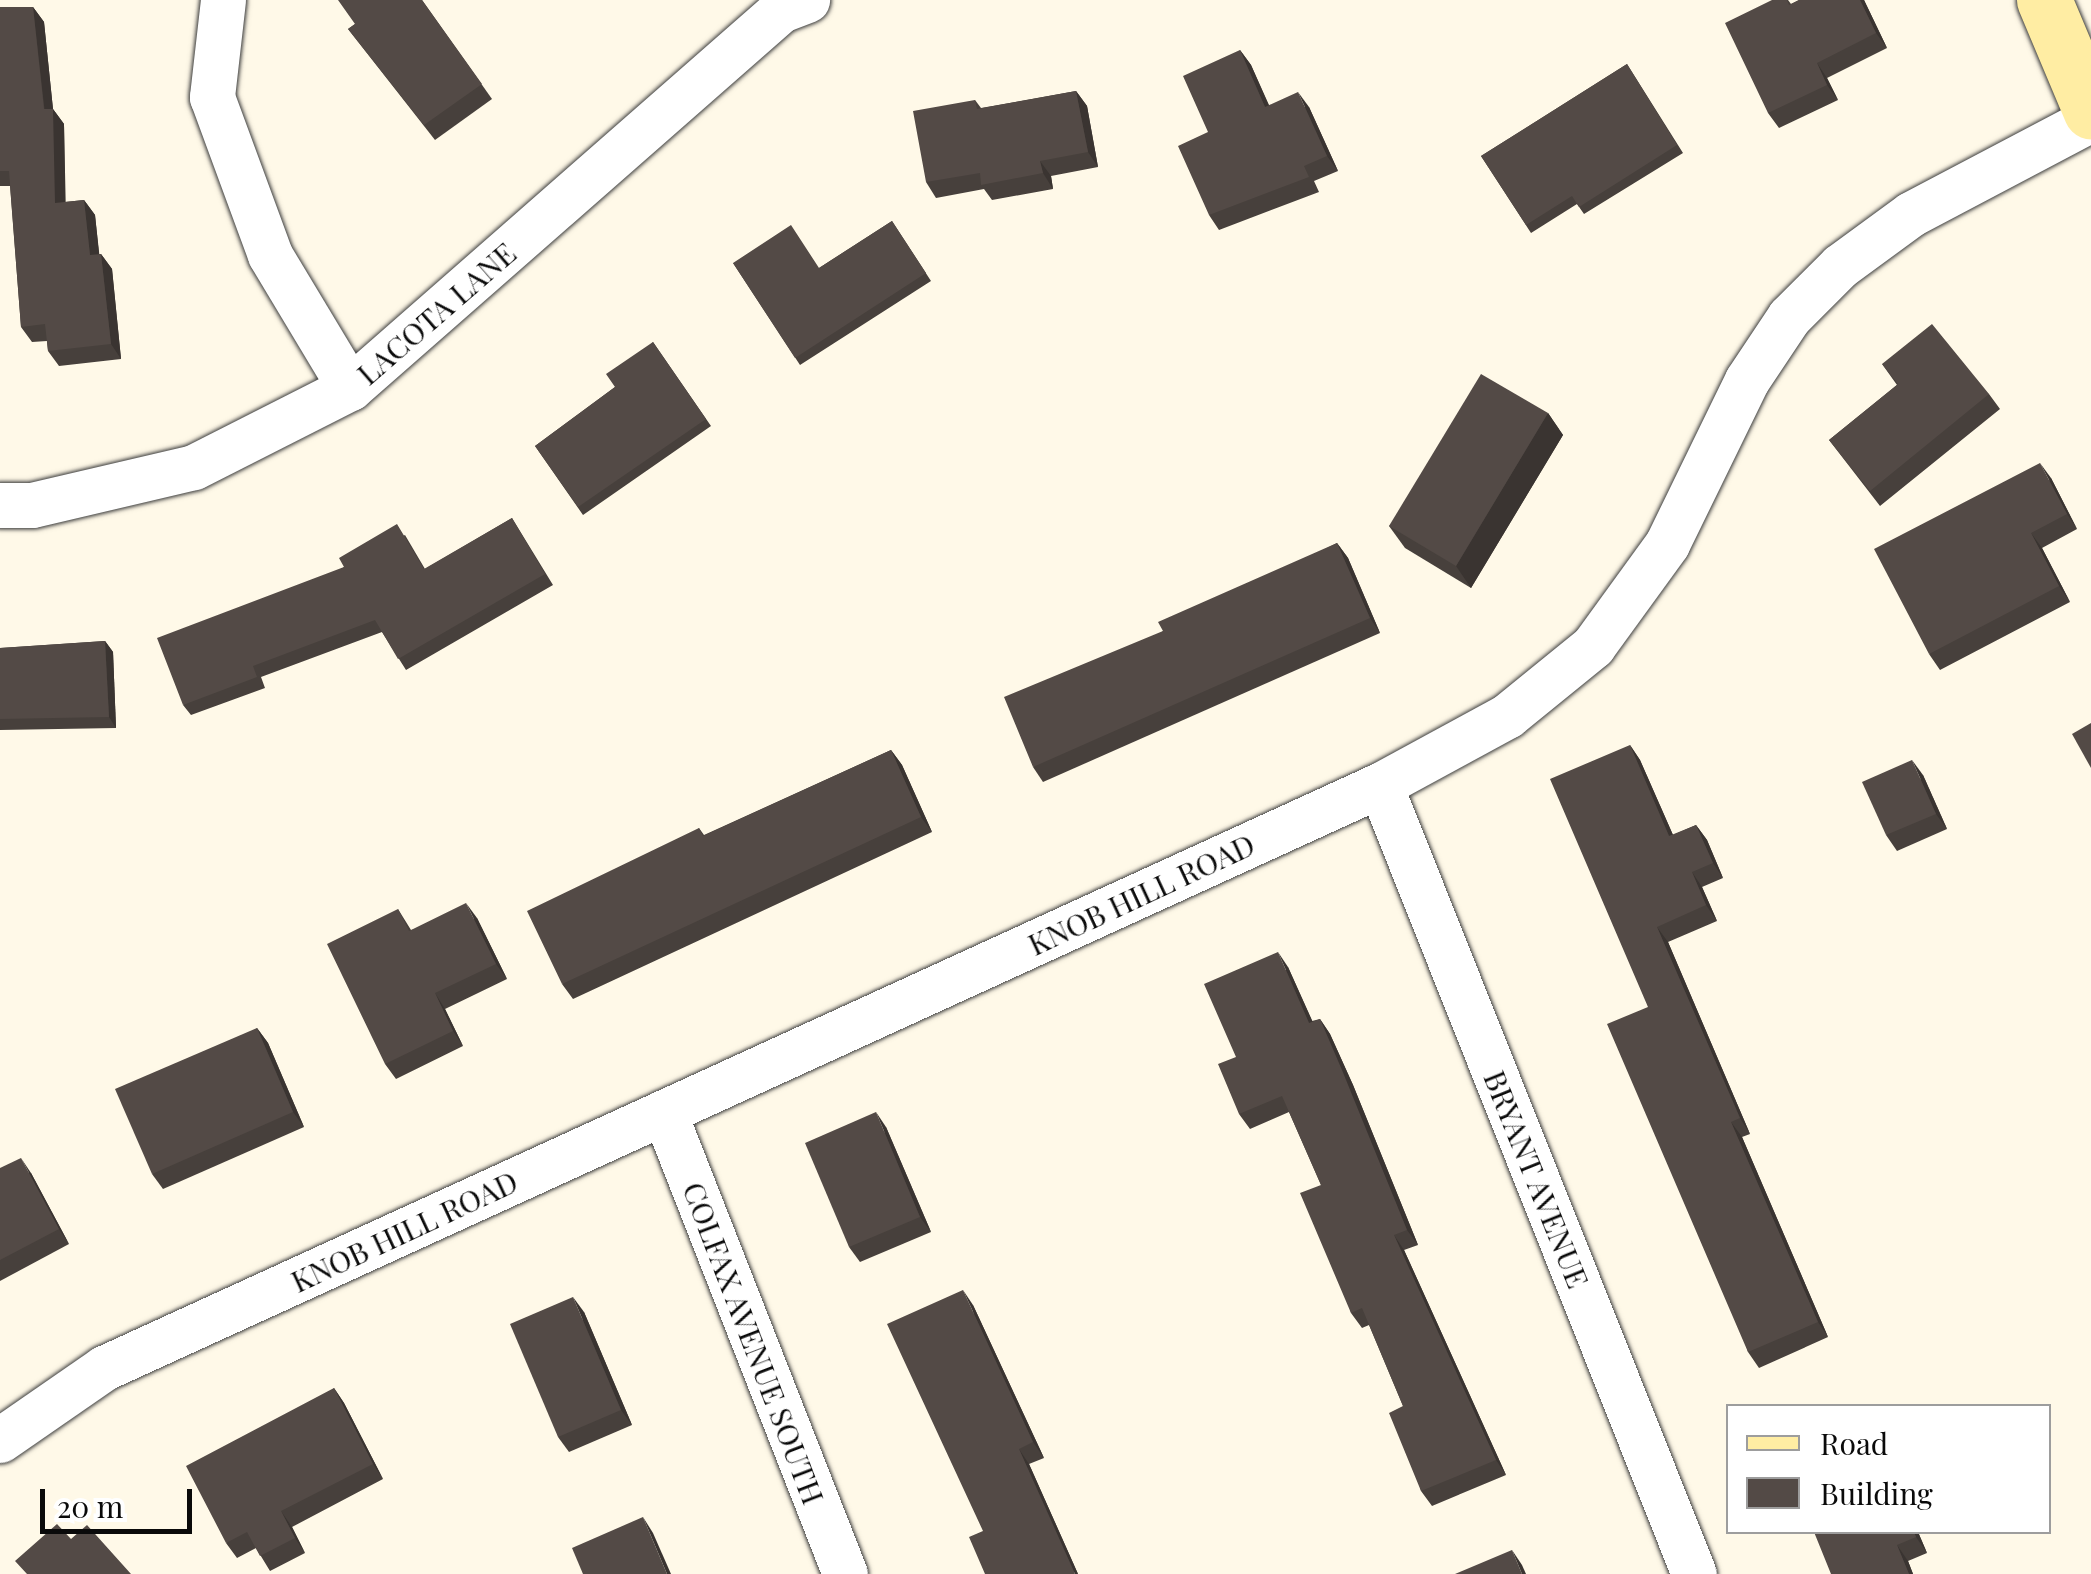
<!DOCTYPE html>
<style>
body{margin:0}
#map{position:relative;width:2091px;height:1574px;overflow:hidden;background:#fff9e8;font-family:"Playfair Display",serif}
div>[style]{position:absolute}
.roads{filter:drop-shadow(0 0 2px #3d3d3d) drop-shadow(0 0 2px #3d3d3d)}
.street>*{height:45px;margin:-22.5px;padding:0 22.5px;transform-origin:22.5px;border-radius:22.5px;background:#fff}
.secondary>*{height:55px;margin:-27.5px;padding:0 27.5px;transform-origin:27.5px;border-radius:27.5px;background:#ffeda3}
.wall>*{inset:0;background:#47403c}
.shaded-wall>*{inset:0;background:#3a3431}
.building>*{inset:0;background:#534a46}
span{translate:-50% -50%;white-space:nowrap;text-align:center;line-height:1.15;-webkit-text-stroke:10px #fff;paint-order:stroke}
.street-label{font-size:30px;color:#0a0a0a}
.legend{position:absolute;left:1726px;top:1404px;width:325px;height:130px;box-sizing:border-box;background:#fff;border:2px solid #9d9d9d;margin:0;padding:12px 18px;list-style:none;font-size:30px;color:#0a0a0a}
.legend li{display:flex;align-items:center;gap:20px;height:50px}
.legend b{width:50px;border:2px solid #9d9d9d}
.scale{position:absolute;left:40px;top:1489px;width:152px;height:45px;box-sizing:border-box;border:5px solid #0a0a0a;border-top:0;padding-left:12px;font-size:30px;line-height:35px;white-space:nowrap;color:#0a0a0a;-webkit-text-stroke:8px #fff;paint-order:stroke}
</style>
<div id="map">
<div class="roads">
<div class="street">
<div style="left:223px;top:0;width:98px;rotate:96.5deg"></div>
<div style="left:212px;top:97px;width:168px;rotate:69.8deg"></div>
<div style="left:270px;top:255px;width:155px;rotate:59deg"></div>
<div style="left:0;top:505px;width:32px"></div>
<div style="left:32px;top:505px;width:166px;rotate:-13.2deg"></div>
<div style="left:194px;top:467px;width:175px;rotate:-26.9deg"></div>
<div style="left:350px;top:388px;width:573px;rotate:-41.25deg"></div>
<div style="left:781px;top:10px;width:28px;rotate:-21deg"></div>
<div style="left:1380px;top:785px;width:849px;rotate:68.3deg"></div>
<div style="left:664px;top:1112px;width:496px;rotate:68.6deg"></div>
<div style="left:0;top:1440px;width:126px;rotate:-34.7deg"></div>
<div style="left:104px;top:1368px;width:1403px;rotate:-24.56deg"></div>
<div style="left:1380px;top:785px;width:145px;rotate:-28.5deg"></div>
<div style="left:1507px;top:716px;width:111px;rotate:-39.1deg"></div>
<div style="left:1593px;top:646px;width:126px;rotate:-54deg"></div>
<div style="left:1667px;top:544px;width:182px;rotate:-64deg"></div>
<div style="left:1747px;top:380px;width:76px;rotate:-56.3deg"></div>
<div style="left:1789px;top:317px;width:72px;rotate:-45deg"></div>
<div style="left:1840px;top:266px;width:88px;rotate:-36.2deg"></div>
<div style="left:1911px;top:214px;width:204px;rotate:-27.8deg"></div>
</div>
<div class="secondary">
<div style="left:2044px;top:0;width:121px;rotate:67.2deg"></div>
</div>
</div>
<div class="wall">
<div style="clip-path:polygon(422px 0,492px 99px,435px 140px,348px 29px,355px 24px)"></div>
<div style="clip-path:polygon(1772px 0,1788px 0,1791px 4px,1799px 0,1864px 0,1887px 48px,1827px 78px,1838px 100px,1779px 128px,1768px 113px)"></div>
<div style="clip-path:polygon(0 7px,33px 7px,44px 22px,53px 109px,64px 124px,65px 202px,84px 200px,95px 215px,99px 254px,101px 254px,112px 269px,121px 359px,59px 366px,48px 351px,47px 341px,32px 342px,21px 327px,10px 186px,0 186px)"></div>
<div style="clip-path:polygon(1240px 50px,1251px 65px,1269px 105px,1309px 107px,1338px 171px,1314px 181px,1319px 192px,1219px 230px,1209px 215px,1208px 132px)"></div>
<div style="clip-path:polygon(1627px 64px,1683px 153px,1584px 214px,1577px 204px,1531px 233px,1481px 156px)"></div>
<div style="clip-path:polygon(1076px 91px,1087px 106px,1098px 167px,1051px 176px,1053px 189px,992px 200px,984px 189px,936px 198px,926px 182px,975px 100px,981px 108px)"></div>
<div style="clip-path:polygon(892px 221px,931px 281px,800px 365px,733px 263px,819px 268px)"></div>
<div style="clip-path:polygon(653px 342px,711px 426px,583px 515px,535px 446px,615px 387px)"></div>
<div style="clip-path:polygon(1882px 364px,1989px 394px,2000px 409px,1880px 506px,1829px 440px,1897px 385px)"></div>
<div style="clip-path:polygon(1548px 413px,1563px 435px,1471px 588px,1405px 548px,1389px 526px)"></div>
<div style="clip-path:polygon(2051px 478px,2077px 529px,2042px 548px,2070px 602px,1940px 670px,1929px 654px)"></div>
<div style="clip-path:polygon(512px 518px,553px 585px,406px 670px,382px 632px,261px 677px,265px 688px,191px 715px,183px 705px,344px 567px,405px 535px,425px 569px)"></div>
<div style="clip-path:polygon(1337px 543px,1348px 558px,1380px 633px,1043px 782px,1033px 767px,1163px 631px)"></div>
<div style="clip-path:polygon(105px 641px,113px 652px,116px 728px,0 730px,0 648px)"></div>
<div style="clip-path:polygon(1630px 745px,1640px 760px,1673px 835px,1696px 825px,1707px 840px,1723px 878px,1702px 887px,1717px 921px,1668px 942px,1750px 1134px,1742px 1137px,1828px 1337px,1759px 1368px,1748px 1352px,1648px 1007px)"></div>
<div style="clip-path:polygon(891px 750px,902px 765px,932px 832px,573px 999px,562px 984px,699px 828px,704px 835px)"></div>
<div style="clip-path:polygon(1923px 775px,1947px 829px,1897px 851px,1886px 835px)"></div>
<div style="clip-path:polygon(398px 909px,411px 930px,477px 918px,507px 979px,445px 1009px,463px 1046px,396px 1079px,385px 1064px)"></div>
<div style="clip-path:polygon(1288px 967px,1312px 1021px,1320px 1019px,1330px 1034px,1353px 1085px,1418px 1245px,1404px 1250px,1506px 1475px,1432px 1506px,1421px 1491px,1403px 1406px,1369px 1325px,1362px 1328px,1351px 1313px,1321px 1185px,1289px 1112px,1250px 1129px,1239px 1114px,1236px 1057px)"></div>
<div style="clip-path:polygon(257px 1028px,268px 1043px,304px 1127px,163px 1189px,152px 1174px)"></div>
<div style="clip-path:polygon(886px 1127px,931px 1232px,860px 1262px,849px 1247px)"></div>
<div style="clip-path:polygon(0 1168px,31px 1173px,69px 1244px,0 1281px)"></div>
<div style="clip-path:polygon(973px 1305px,1044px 1458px,1029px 1464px,1078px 1574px,983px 1531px)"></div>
<div style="clip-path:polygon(584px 1312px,632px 1425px,569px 1452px,558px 1437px)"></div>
<div style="clip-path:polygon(334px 1388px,344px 1403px,383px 1479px,292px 1527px,305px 1553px,270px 1571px,256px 1548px,237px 1558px,226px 1543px)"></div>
<div style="clip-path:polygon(1918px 1532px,1927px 1553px,1908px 1561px,1913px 1574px,1831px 1574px)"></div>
</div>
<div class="shaded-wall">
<div style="clip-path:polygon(1860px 0,1864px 0,1887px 48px,1876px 33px)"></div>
<div style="clip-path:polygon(33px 7px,44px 22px,54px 119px,53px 109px,64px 124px,66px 218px,55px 203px)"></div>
<div style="clip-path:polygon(1240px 50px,1251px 65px,1276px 122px,1265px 107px)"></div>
<div style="clip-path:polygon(1817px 63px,1827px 78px,1838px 100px,1827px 85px)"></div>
<div style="clip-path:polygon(1076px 91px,1087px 106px,1098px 167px,1088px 152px)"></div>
<div style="clip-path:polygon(1298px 92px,1309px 107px,1338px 171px,1327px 156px)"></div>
<div style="clip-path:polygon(1040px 161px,1051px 176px,1053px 189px,1043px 173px)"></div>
<div style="clip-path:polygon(84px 200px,95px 215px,101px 270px,90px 255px)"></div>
<div style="clip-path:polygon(101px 254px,112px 269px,121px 359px,111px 344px)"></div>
<div style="clip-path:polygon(1548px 413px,1563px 435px,1471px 588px,1456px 566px)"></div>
<div style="clip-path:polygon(2040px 463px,2051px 478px,2077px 529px,2067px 514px)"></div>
<div style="clip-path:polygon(2031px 533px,2042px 548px,2070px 602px,2059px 586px)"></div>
<div style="clip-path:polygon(1337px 543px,1348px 558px,1380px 633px,1370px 618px)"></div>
<div style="clip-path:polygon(105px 641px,113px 652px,116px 728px,109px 717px)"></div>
<div style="clip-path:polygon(1630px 745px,1640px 760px,1680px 851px,1669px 836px)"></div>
<div style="clip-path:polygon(891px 750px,902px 765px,932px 832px,921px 817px)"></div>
<div style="clip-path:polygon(1912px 760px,1923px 775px,1947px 829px,1936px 814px)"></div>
<div style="clip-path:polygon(1696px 825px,1707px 840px,1723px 878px,1713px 863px)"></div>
<div style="clip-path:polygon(1692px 872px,1702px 887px,1717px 921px,1706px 905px)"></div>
<div style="clip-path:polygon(466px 903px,477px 918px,507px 979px,496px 964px)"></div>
<div style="clip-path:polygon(1657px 927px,1668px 942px,1750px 1134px,1740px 1118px)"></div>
<div style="clip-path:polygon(1278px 952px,1288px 967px,1320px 1038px,1309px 1023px)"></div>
<div style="clip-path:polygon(435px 993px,445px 1009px,463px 1046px,453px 1031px)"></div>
<div style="clip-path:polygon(1320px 1019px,1330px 1034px,1353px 1085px,1418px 1245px,1407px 1230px)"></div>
<div style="clip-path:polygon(257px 1028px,268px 1043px,304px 1127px,293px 1112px)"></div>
<div style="clip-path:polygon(876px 1112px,886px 1127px,931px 1232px,920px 1217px)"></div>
<div style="clip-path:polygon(1731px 1122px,1742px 1137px,1828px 1337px,1818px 1322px)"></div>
<div style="clip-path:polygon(21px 1158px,31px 1173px,69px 1244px,59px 1229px)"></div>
<div style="clip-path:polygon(1394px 1235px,1404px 1250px,1506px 1475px,1496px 1460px)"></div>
<div style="clip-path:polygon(963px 1290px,973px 1305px,1044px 1458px,1033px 1442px)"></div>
<div style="clip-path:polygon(573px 1297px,584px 1312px,632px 1425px,621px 1410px)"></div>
<div style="clip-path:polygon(334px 1388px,344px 1403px,383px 1479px,373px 1464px)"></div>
<div style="clip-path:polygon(1019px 1449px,1029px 1464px,1078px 1574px,1075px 1574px)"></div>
<div style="clip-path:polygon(281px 1511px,292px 1527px,305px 1553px,295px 1538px)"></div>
<div style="clip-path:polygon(643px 1517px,653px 1533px,671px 1574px,667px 1574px)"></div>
<div style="clip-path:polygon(1914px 1532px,1918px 1532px,1927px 1553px,1916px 1537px)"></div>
<div style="clip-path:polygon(1897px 1545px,1908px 1561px,1913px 1574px,1909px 1574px)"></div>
<div style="clip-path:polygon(1512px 1550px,1522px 1565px,1526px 1574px,1522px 1574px)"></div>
</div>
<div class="building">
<div style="clip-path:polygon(338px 0,422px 0,482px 84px,424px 125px,348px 29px,355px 24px)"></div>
<div style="clip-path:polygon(1772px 0,1787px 0,1789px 5px,1799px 0,1860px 0,1876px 33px,1817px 63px,1827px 85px,1768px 113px,1725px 23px)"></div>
<div style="clip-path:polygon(0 7px,33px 7px,44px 109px,53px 109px,55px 203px,84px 200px,90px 255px,101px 254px,111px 344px,48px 351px,45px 324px,21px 327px,9px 171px,0 171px)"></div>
<div style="clip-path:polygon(1240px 50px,1265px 107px,1298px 92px,1327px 156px,1304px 166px,1309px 177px,1209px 215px,1178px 146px,1208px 132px,1183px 76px)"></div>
<div style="clip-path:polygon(1627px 64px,1677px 145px,1579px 207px,1572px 196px,1526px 225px,1481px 156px)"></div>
<div style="clip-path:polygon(1076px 91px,1088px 152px,1040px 161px,1043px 173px,981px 185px,980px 173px,926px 182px,913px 111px,975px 100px,977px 109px)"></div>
<div style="clip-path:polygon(892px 221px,926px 273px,795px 358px,733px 263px,791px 225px,819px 268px)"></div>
<div style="clip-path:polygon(1932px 324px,1989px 394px,1870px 491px,1829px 440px,1898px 384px,1882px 364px)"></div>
<div style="clip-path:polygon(653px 342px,706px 419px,578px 507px,535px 446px,615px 387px,606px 374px)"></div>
<div style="clip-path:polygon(1481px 374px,1548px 413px,1456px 566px,1389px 526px)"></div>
<div style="clip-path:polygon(2040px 463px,2067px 514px,2031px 533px,2059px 586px,1929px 654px,1874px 549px)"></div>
<div style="clip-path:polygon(512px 518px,545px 574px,398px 659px,375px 620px,253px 666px,257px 677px,183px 705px,157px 638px,344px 567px,339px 558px,397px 524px,424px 569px)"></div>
<div style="clip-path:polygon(1337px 543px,1370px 618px,1033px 767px,1004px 697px,1163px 631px,1158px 622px)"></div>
<div style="clip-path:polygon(105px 641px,109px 717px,0 719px,0 648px)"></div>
<div style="clip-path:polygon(2091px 723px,2091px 768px,2072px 734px)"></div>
<div style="clip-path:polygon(1630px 745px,1669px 836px,1696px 825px,1713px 863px,1692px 872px,1706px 905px,1657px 927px,1740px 1118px,1731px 1122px,1818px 1322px,1748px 1352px,1607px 1024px,1648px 1007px,1550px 779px)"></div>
<div style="clip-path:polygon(891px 750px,921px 817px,562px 984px,527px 911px,699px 828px,703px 836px)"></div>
<div style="clip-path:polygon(1912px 760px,1936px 814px,1886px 835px,1862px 782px)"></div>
<div style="clip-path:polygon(466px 903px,496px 964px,435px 993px,453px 1031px,385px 1064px,327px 944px,398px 909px,409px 931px)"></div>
<div style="clip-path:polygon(1278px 952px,1309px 1023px,1320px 1019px,1342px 1070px,1407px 1230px,1394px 1235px,1496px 1460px,1421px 1491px,1389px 1413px,1403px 1406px,1362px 1308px,1351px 1313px,1300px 1193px,1321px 1185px,1282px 1096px,1239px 1114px,1218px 1064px,1236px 1057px,1204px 984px)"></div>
<div style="clip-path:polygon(257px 1028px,293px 1112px,152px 1174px,115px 1089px)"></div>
<div style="clip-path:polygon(876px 1112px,920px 1217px,849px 1247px,805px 1143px)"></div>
<div style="clip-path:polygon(21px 1158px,59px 1229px,0 1260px,0 1168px)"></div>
<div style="clip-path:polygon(963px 1290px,1033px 1442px,1019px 1449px,1075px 1574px,985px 1574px,969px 1537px,983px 1531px,887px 1324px)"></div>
<div style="clip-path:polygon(573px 1297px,621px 1410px,558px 1437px,510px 1324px)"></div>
<div style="clip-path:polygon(334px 1388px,373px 1464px,281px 1511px,295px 1538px,260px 1556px,247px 1532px,226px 1543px,186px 1466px)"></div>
<div style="clip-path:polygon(643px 1517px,667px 1574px,583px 1574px,572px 1548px)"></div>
<div style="clip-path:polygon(57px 1524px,71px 1539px,87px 1525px,131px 1574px,27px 1574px,15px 1561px)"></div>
<div style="clip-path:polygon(1814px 1532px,1914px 1532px,1916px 1537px,1897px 1545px,1909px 1574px,1831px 1574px)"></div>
<div style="clip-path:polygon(1512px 1550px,1522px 1574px,1455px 1574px)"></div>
</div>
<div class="street-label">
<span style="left:436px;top:313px;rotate:-41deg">LACOTA LANE</span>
<span style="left:1141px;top:894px;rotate:-25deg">KNOB HILL ROAD</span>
<span style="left:1537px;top:1179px;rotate:68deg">BRYANT AVENUE</span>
<span style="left:404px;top:1231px;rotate:-25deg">KNOB HILL ROAD</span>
<span style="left:754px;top:1343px;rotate:69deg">COLFAX AVENUE SOUTH</span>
</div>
<ul class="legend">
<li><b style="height:12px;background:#ffeda3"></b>Road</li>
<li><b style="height:28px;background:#534a46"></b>Building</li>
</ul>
<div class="scale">20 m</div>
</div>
